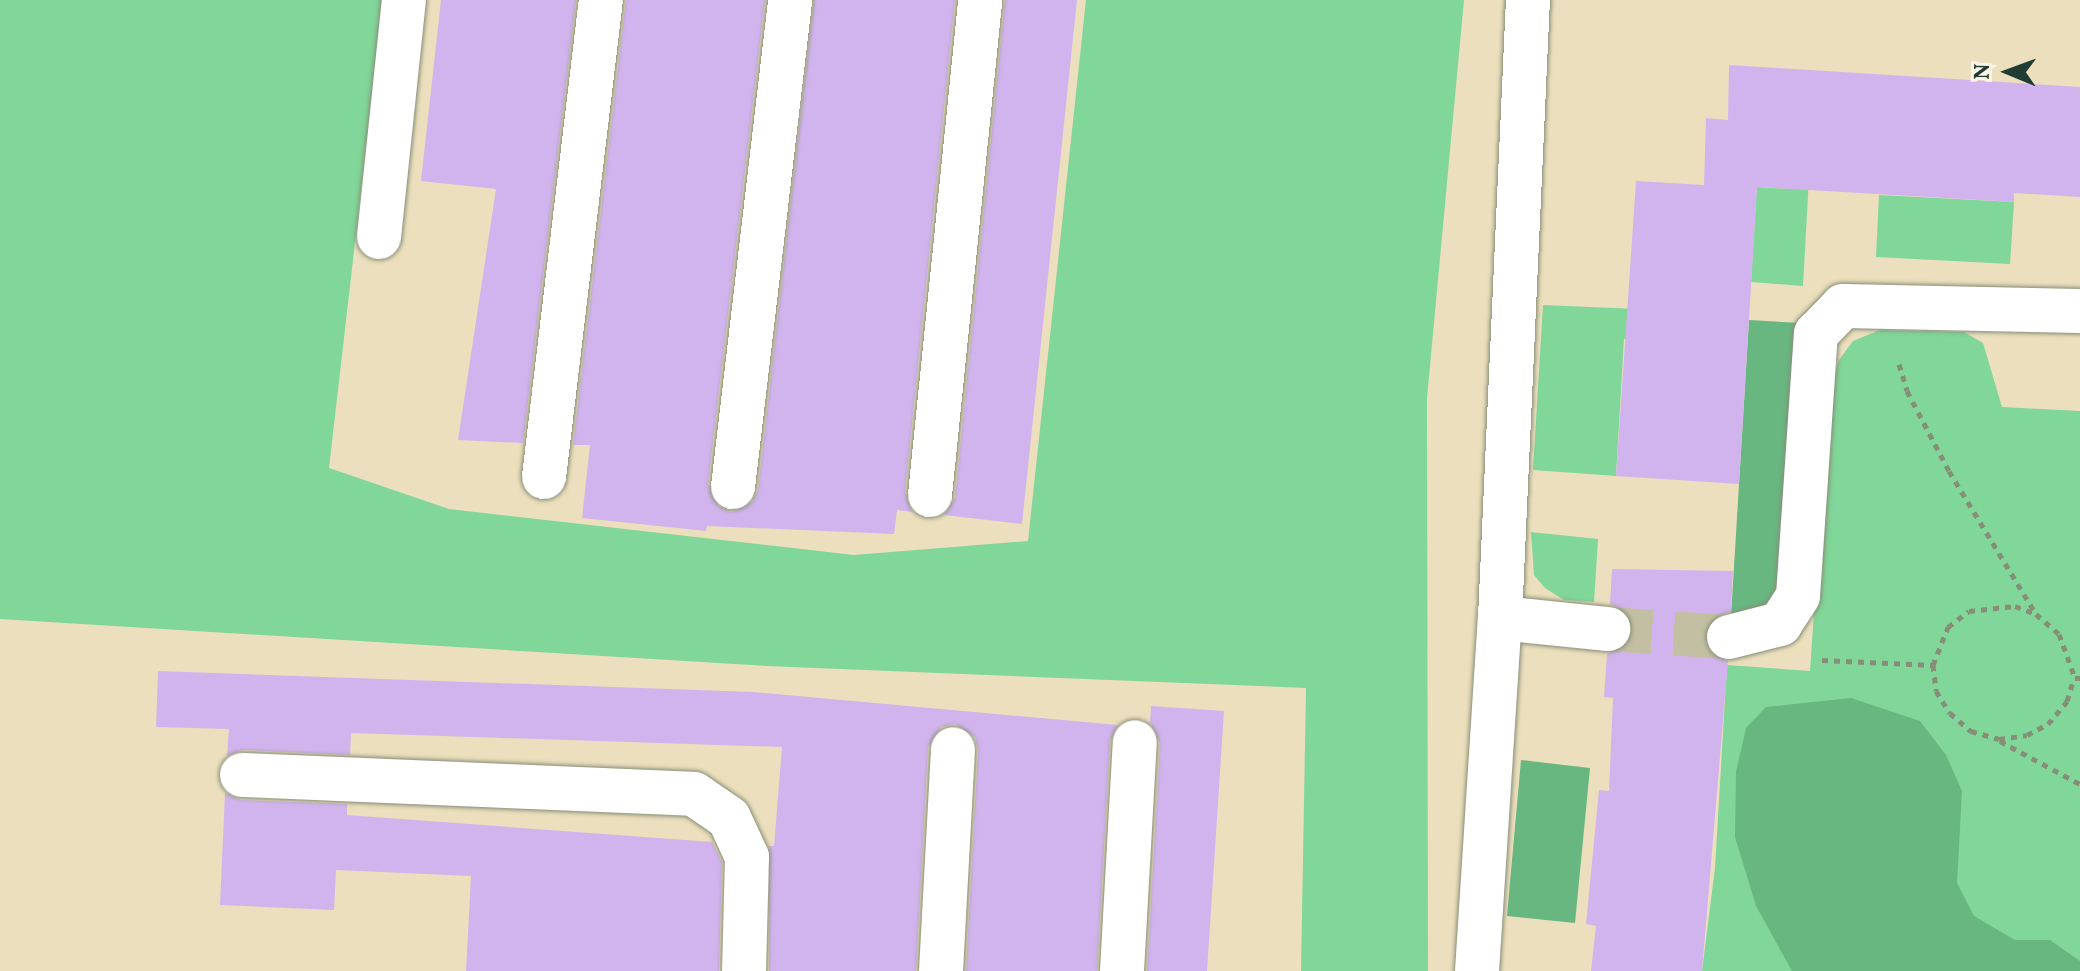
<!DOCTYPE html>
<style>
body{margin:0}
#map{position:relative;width:2080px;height:971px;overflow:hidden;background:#ecdfbd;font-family:Vollkorn,serif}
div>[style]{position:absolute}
.green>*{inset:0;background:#81d699}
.forest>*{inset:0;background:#68b781}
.building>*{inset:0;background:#d1b4ed}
.minor-tunnel>*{height:44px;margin-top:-22px;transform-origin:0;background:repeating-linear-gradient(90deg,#c3bfa2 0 44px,transparent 0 66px)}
.path>*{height:5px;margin-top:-2.5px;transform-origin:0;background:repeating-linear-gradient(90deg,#868e78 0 6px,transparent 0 12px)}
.roads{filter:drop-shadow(0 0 2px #868e78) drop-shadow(0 0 2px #868e78)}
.minor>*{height:44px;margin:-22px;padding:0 22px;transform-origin:22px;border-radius:22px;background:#fff}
span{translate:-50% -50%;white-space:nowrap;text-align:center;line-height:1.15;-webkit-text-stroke:6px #fcf5e5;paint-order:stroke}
.north{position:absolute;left:1968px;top:32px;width:80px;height:80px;-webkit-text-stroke:6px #fcf5e5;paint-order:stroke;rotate:271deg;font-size:22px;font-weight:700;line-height:32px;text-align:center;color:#1f3d34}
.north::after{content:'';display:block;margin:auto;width:28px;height:36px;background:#1f3d34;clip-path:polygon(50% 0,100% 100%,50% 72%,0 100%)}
</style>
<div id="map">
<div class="green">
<div style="clip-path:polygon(0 0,383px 0,329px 468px,449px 509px,854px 555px,1028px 541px,1086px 0,1464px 0,1427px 398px,1428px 971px,1301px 971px,1306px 688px,767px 666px,0 619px)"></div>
<div style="clip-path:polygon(1809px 178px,1803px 286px,1751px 282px,1757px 187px,1790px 189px)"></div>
<div style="clip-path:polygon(1879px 195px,2014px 202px,2010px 264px,1876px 257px)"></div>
<div style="clip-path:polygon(1543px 305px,1638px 309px,1637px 339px,1624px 339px,1616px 476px,1533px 470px)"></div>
<div style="clip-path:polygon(1880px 330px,1964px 332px,1983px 343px,2002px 407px,2080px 411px,2080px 971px,1702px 971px,1715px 868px,1727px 665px,1810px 671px,1829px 390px,1839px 360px,1853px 341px)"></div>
<div style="clip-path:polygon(1531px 532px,1598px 539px,1594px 602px,1564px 600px,1545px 588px,1534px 575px)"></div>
</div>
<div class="forest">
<div style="clip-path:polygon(1749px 320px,1802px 323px,1778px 607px,1731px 616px)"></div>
<div style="clip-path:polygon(1851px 698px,1920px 721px,1946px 755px,1962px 791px,1957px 883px,1974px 916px,2015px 940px,2050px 940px,2080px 961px,2080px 971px,1792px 971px,1756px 906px,1735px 837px,1736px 772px,1746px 728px,1766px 707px)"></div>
<div style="clip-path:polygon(1521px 760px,1590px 768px,1575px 923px,1507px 916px)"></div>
</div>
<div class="building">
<div style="clip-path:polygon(441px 0,576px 0,523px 443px,458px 440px,496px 189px,421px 181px)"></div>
<div style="clip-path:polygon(626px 0,765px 0,708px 484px,718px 506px,731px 512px,752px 502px,758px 490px,814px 0,955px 0,905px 492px,912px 512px,897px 510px,894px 534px,707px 526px,706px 531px,582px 518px,590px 445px,573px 445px)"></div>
<div style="clip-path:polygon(1005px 0,1077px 0,1022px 524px,944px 515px,955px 498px)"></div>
<div style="clip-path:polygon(1729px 65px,2080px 87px,2080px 197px,2014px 193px,2014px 202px,1757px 187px,1739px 484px,1616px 476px,1636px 181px,1704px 185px,1706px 118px,1728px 120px)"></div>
<div style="clip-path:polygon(1612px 569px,1733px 571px,1731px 611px,1712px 619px,1705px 631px,1711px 654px,1728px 661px,1702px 971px,1591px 971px,1596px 926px,1586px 924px,1599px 790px,1609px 791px,1613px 698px,1604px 697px,1607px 654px,1628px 644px,1633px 631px,1623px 609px,1610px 604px)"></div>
<div style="clip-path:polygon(158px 671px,753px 692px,1118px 725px,1110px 741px,1097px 971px,966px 971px,978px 750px,975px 737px,955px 724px,941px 727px,928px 748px,916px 971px,769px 971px,769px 846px,774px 846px,782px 747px,351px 733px,350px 755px,243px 750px,227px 756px,229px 729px,156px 727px)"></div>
<div style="clip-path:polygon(1151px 706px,1224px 711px,1207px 971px,1147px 971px,1160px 743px,1150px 722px)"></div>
<div style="clip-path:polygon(225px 793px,241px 800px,347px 804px,347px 815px,712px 842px,722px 862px,719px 971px,466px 971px,471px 876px,336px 870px,334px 910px,220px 905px)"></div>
</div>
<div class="minor-tunnel">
<div style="left:1608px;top:629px;width:121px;rotate:3.8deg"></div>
</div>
<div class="path">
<div style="left:1899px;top:364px;width:28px;rotate:73deg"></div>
<div style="left:1907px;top:391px;width:90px;rotate:62.3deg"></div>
<div style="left:1949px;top:471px;width:167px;rotate:58.7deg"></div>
<div style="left:1822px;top:660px;width:111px;rotate:2.6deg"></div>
<div style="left:1933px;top:665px;width:41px;rotate:-68.5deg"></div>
<div style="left:1948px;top:627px;width:26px;rotate:-37deg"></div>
<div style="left:1969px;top:611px;width:46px;rotate:-6.2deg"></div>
<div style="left:2015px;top:606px;width:22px;rotate:21deg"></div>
<div style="left:2036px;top:614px;width:30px;rotate:41deg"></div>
<div style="left:2059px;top:634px;width:47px;rotate:70deg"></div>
<div style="left:2075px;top:678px;width:5px"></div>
<div style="left:1933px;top:665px;width:26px;rotate:83deg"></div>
<div style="left:1936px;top:691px;width:26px;rotate:58deg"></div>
<div style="left:1950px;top:713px;width:28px;rotate:41deg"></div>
<div style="left:1971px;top:731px;width:29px;rotate:16deg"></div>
<div style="left:1999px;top:739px;width:28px;rotate:-8deg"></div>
<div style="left:2027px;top:735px;width:24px;rotate:-28deg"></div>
<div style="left:2048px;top:724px;width:30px;rotate:-50deg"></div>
<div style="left:2067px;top:701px;width:24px;rotate:-73deg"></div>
<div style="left:2000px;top:741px;width:91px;rotate:28.3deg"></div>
</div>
<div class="roads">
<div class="minor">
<div style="left:379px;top:237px;width:238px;rotate:-84deg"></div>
<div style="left:544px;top:477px;width:480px;rotate:-83.2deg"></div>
<div style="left:733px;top:487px;width:490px;rotate:-83.3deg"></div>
<div style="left:930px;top:495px;width:498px;rotate:-84.2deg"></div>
<div style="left:1500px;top:618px;width:109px;rotate:5.8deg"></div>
<div style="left:1729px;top:637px;width:53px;rotate:-14.3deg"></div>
<div style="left:1780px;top:624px;width:33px;rotate:-57deg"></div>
<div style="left:1798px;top:596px;width:263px;rotate:-86.1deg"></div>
<div style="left:1816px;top:334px;width:39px;rotate:-46deg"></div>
<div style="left:1843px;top:306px;width:237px;rotate:1.2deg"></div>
<div style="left:242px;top:775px;width:452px;rotate:2.4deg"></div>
<div style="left:694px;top:794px;width:42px;rotate:34.4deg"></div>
<div style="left:729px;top:818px;width:43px;rotate:65.2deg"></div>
<div style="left:747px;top:857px;width:114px;rotate:91.5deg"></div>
<div style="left:941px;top:971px;width:222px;rotate:-86.9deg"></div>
<div style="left:1122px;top:971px;width:229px;rotate:-86.8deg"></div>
<div style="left:1477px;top:971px;width:354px;rotate:-86.3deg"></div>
<div style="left:1500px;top:618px;width:619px;rotate:-87.41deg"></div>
</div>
</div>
<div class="north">N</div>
</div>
